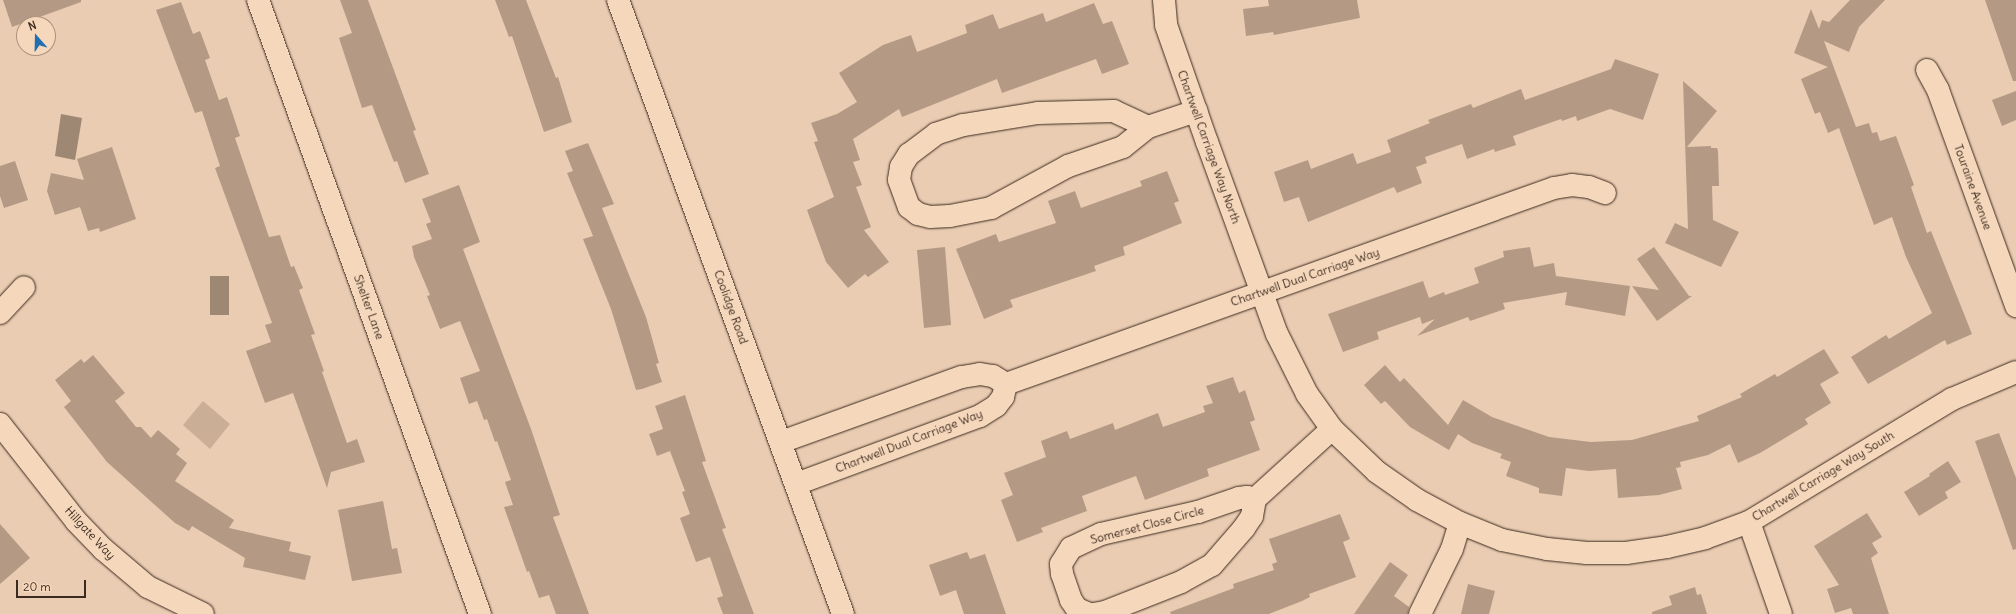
<!DOCTYPE html>
<style>
body{margin:0}
#map{position:relative;width:2016px;height:614px;overflow:hidden;background:#eaccb2;font-family:Delius,sans-serif}
div>[style]{position:absolute}
.green>*{inset:0;background:#caae96}
.water>*{inset:0;background:#9f8873}
.building>*{inset:0;background:#b49a84}
.roads{filter:drop-shadow(0 0 1px #3b2a1e) drop-shadow(0 0 1px #3b2a1e)}
.street>*{height:22px;margin:-11px;padding:0 11px;transform-origin:11px;border-radius:11px;background:#f5d7bb}
.secondary>*{height:22px;margin:-11px;padding:0 11px;transform-origin:11px;border-radius:11px;background:#f5d7bb}
span{translate:-50% -50%;white-space:nowrap;text-align:center;line-height:1.15;-webkit-text-stroke:3.5px #f5d7bb;paint-order:stroke}
.street-label{font-size:12px;color:#3b2a1e}
.north{position:absolute;left:16px;top:16px;width:40px;height:40px;box-sizing:border-box;background:#f5d7bb;border:1px solid #ab927c;border-radius:50%;rotate:340deg;font-size:11px;font-weight:700;line-height:16px;text-align:center;color:#3b2a1e}
.north::after{content:'';display:block;margin:auto;width:14px;height:18px;background:#1f6fb2;clip-path:polygon(50% 0,100% 100%,50% 72%,0 100%)}
.scale{position:absolute;left:16px;top:580px;width:70px;height:18px;box-sizing:border-box;border:2px solid #3b2a1e;border-top:0;padding-left:5px;font-size:12px;line-height:14px;white-space:nowrap;color:#3b2a1e;-webkit-text-stroke:3px #f5d7bb;paint-order:stroke}
</style>
<div id="map">
<div class="green">
<div style="clip-path:polygon(203px 401px,230px 424px,210px 449px,183px 425px)"></div>
</div>
<div class="water">
<div style="clip-path:polygon(61px 114px,82px 118px,75px 160px,55px 156px)"></div>
<div style="clip-path:polygon(210px 276px,229px 276px,229px 315px,210px 315px)"></div>
</div>
<div class="building">
<div style="clip-path:polygon(3px 0,81px 0,81px 2px,12px 27px)"></div>
<div style="clip-path:polygon(340px 0,368px 0,416px 130px,413px 131px,429px 174px,405px 183px,397px 161px,394px 162px,372px 105px,362px 108px,339px 38px,352px 33px)"></div>
<div style="clip-path:polygon(495px 0,526px 0,556px 78px,558px 77px,572px 122px,544px 132px,512px 36px,509px 37px)"></div>
<div style="clip-path:polygon(1268px 0,1357px 0,1360px 18px,1274px 35px,1273px 32px,1246px 36px,1243px 9px,1269px 6px)"></div>
<div style="clip-path:polygon(1850px 0,1885px 0,1859px 27px,1849px 52px,1824px 41px,1856px 127px,1869px 123px,1872px 133px,1877px 132px,1880px 141px,1896px 136px,1914px 185px,1911px 187px,1927px 233px,1931px 231px,1972px 334px,1947px 345px,1945px 340px,1868px 384px,1851px 357px,1886px 335px,1889px 339px,1932px 313px,1906px 257px,1892px 217px,1874px 225px,1839px 128px,1828px 133px,1820px 112px,1815px 114px,1801px 79px,1828px 67px,1794px 53px,1811px 9px,1819px 29px,1822px 20px,1829px 22px)"></div>
<div style="clip-path:polygon(1985px 0,2016px 0,2016px 81px,2013px 81px)"></div>
<div style="clip-path:polygon(181px 2px,193px 34px,200px 31px,210px 58px,205px 60px,219px 100px,227px 97px,240px 136px,235px 138px,269px 237px,280px 235px,291px 267px,294px 266px,303px 288px,299px 290px,315px 334px,311px 335px,324px 371px,322px 372px,347px 443px,357px 439px,365px 462px,331px 472px,327px 488px,293px 393px,265px 403px,246px 351px,271px 342px,265px 325px,272px 323px,215px 168px,220px 166px,202px 111px,195px 113px,156px 10px)"></div>
<div style="clip-path:polygon(1094px 3px,1103px 24px,1112px 21px,1129px 64px,1102px 74px,1096px 59px,1002px 93px,997px 79px,902px 117px,899px 109px,853px 139px,860px 160px,853px 162px,862px 185px,856px 187px,871px 227px,864px 230px,889px 262px,868px 277px,865px 274px,848px 288px,826px 262px,807px 210px,834px 197px,814px 142px,818px 141px,811px 123px,837px 114px,857px 102px,839px 73px,883px 45px,911px 35px,917px 52px,967px 33px,965px 25px,993px 14px,999px 29px,1043px 13px,1046px 22px)"></div>
<div style="clip-path:polygon(1615px 59px,1659px 74px,1643px 120px,1610px 109px,1577px 121px,1576px 116px,1562px 121px,1561px 119px,1513px 136px,1516px 145px,1495px 152px,1494px 149px,1467px 159px,1462px 144px,1425px 157px,1427px 163px,1416px 167px,1422px 183px,1397px 193px,1394px 187px,1308px 222px,1299px 197px,1284px 202px,1274px 172px,1308px 160px,1311px 169px,1353px 153px,1357px 164px,1391px 152px,1387px 140px,1430px 123px,1428px 120px,1471px 104px,1473px 108px,1521px 89px,1525px 100px,1611px 69px)"></div>
<div style="clip-path:polygon(1683px 81px,1717px 111px,1687px 147px,1711px 146px,1711px 148px,1717px 148px,1718px 151px,1719px 186px,1712px 186px,1713px 220px,1739px 232px,1721px 267px,1665px 243px,1675px 223px,1688px 229px)"></div>
<div style="clip-path:polygon(2016px 91px,2016px 120px,2002px 126px,1992px 100px)"></div>
<div style="clip-path:polygon(588px 143px,614px 204px,602px 208px,646px 317px,659px 363px,656px 364px,662px 382px,642px 389px,636px 390px,611px 309px,583px 239px,593px 236px,567px 173px,573px 171px,565px 151px)"></div>
<div style="clip-path:polygon(112px 147px,136px 219px,100px 232px,99px 228px,88px 231px,80px 207px,55px 215px,47px 191px,51px 173px,84px 180px,77px 159px)"></div>
<div style="clip-path:polygon(15px 161px,28px 200px,4px 208px,0 196px,0 166px)"></div>
<div style="clip-path:polygon(1167px 171px,1179px 201px,1174px 203px,1182px 223px,1123px 247px,1125px 255px,1094px 266px,1096px 271px,1010px 300px,1013px 307px,984px 319px,956px 249px,996px 234px,999px 242px,1056px 223px,1048px 201px,1075px 191px,1081px 208px,1142px 186px,1140px 181px)"></div>
<div style="clip-path:polygon(459px 185px,480px 242px,463px 249px,531px 429px,560px 515px,553px 517px,589px 614px,556px 614px,549px 595px,539px 598px,529px 571px,527px 572px,504px 507px,513px 505px,505px 482px,511px 480px,497px 441px,495px 442px,487px 419px,484px 420px,477px 401px,469px 404px,460px 378px,480px 371px,460px 321px,440px 329px,427px 296px,430px 295px,414px 257px,412px 246px,432px 239px,426px 224px,431px 222px,422px 199px)"></div>
<div style="clip-path:polygon(945px 247px,951px 325px,924px 328px,917px 250px)"></div>
<div style="clip-path:polygon(1530px 247px,1534px 267px,1554px 263px,1556px 276px,1630px 286px,1625px 316px,1565px 305px,1567px 292px,1503px 303px,1505px 309px,1470px 321px,1468px 317px,1417px 336px,1435px 319px,1422px 324px,1420px 317px,1377px 332px,1379px 339px,1343px 352px,1328px 314px,1423px 281px,1429px 298px,1444px 292px,1445px 295px,1479px 283px,1474px 268px,1504px 257px,1503px 251px)"></div>
<div style="clip-path:polygon(1654px 247px,1689px 296px,1692px 296px,1657px 321px,1632px 286px,1659px 290px,1637px 259px)"></div>
<div style="clip-path:polygon(1824px 349px,1839px 373px,1820px 384px,1831px 403px,1805px 419px,1808px 424px,1760px 453px,1738px 463px,1730px 444px,1708px 455px,1680px 462px,1681px 467px,1676px 468px,1682px 489px,1659px 495px,1618px 498px,1616px 469px,1589px 471px,1566px 468px,1562px 496px,1539px 493px,1539px 488px,1506px 476px,1511px 462px,1500px 458px,1502px 454px,1472px 443px,1458px 434px,1449px 450px,1410px 427px,1385px 401px,1381px 404px,1364px 385px,1385px 365px,1400px 382px,1404px 378px,1448px 425px,1463px 400px,1492px 417px,1549px 437px,1591px 442px,1632px 440px,1699px 421px,1697px 416px,1742px 397px,1740px 394px,1775px 374px,1777px 377px)"></div>
<div style="clip-path:polygon(93px 355px,125px 393px,115px 401px,136px 427px,141px 427px,151px 438px,158px 430px,180px 449px,176px 454px,187px 463px,175px 481px,234px 520px,229px 528px,291px 542px,289px 551px,311px 556px,305px 580px,243px 567px,245px 558px,192px 526px,189px 531px,175px 523px,107px 462px,64px 407px,71px 401px,55px 380px,81px 359px,84px 363px)"></div>
<div style="clip-path:polygon(1233px 377px,1239px 393px,1245px 390px,1255px 420px,1250px 422px,1260px 450px,1207px 469px,1209px 476px,1145px 500px,1136px 476px,1082px 496px,1087px 511px,1041px 528px,1043px 532px,1017px 542px,1001px 500px,1013px 495px,1004px 473px,1046px 457px,1041px 441px,1067px 431px,1070px 439px,1113px 423px,1115px 430px,1158px 413px,1163px 427px,1205px 412px,1203px 406px,1213px 403px,1206px 386px)"></div>
<div style="clip-path:polygon(685px 395px,706px 461px,702px 462px,726px 528px,722px 529px,754px 614px,723px 614px,717px 598px,723px 596px,710px 557px,696px 562px,680px 518px,690px 514px,682px 492px,685px 491px,670px 451px,657px 456px,649px 434px,663px 429px,655px 406px)"></div>
<div style="clip-path:polygon(1999px 433px,2016px 478px,2016px 549px,2013px 550px,1975px 441px)"></div>
<div style="clip-path:polygon(1948px 461px,1961px 482px,1945px 492px,1948px 498px,1919px 516px,1904px 492px,1930px 476px,1929px 474px)"></div>
<div style="clip-path:polygon(383px 501px,392px 549px,397px 548px,402px 573px,352px 581px,338px 510px)"></div>
<div style="clip-path:polygon(1867px 513px,1882px 537px,1872px 543px,1878px 553px,1871px 558px,1889px 614px,1853px 614px,1851px 608px,1835px 613px,1827px 589px,1839px 585px,1814px 546px)"></div>
<div style="clip-path:polygon(1340px 514px,1350px 539px,1343px 542px,1356px 577px,1309px 594px,1310px 597px,1302px 601px,1269px 614px,1171px 614px,1170px 612px,1234px 588px,1233px 584px,1274px 570px,1272px 564px,1277px 562px,1269px 539px)"></div>
<div style="clip-path:polygon(0 524px,30px 558px,0 584px)"></div>
<div style="clip-path:polygon(967px 552px,970px 559px,985px 554px,1006px 614px,964px 614px,956px 590px,940px 596px,929px 565px)"></div>
<div style="clip-path:polygon(1390px 562px,1408px 575px,1394px 596px,1409px 607px,1408px 614px,1354px 614px)"></div>
<div style="clip-path:polygon(1468px 584px,1495px 591px,1489px 614px,1461px 614px)"></div>
<div style="clip-path:polygon(1695px 587px,1697px 595px,1701px 594px,1707px 614px,1652px 614px,1652px 612px,1672px 605px,1669px 596px)"></div>
</div>
<div class="roads">
<div class="street">
<div style="left:258px;top:0;width:653px;rotate:70.12deg"></div>
<div style="left:1164px;top:0;width:25px;rotate:85deg"></div>
<div style="left:1166px;top:25px;width:124px;rotate:70.7deg"></div>
<div style="left:1207px;top:142px;width:204px;rotate:70deg"></div>
<div style="left:1277px;top:334px;width:67px;rotate:63.4deg"></div>
<div style="left:1307px;top:394px;width:43px;rotate:54.5deg"></div>
<div style="left:1332px;top:429px;width:62px;rotate:43.7deg"></div>
<div style="left:1377px;top:472px;width:49px;rotate:35deg"></div>
<div style="left:1417px;top:500px;width:49px;rotate:28.1deg"></div>
<div style="left:1460px;top:523px;width:45px;rotate:22deg"></div>
<div style="left:1502px;top:540px;width:46px;rotate:11.3deg"></div>
<div style="left:1547px;top:549px;width:40px;rotate:5.7deg"></div>
<div style="left:1587px;top:553px;width:39px"></div>
<div style="left:1626px;top:553px;width:41px;rotate:-8.3deg"></div>
<div style="left:1667px;top:547px;width:39px;rotate:-13deg"></div>
<div style="left:1705px;top:538px;width:47px;rotate:-20deg"></div>
<div style="left:1749px;top:522px;width:237px;rotate:-31.2deg"></div>
<div style="left:1952px;top:399px;width:69px;rotate:-22.9deg"></div>
<div style="left:1927px;top:70px;width:23px;rotate:61deg"></div>
<div style="left:1938px;top:90px;width:230px;rotate:70.1deg"></div>
<div style="left:1148px;top:127px;width:38px;rotate:-155deg"></div>
<div style="left:1114px;top:111px;width:76px;rotate:178.5deg"></div>
<div style="left:1038px;top:113px;width:76px;rotate:170.9deg"></div>
<div style="left:963px;top:125px;width:28px;rotate:162deg"></div>
<div style="left:936px;top:134px;width:34px;rotate:143deg"></div>
<div style="left:909px;top:154px;width:15px;rotate:122deg"></div>
<div style="left:901px;top:167px;width:13px;rotate:99deg"></div>
<div style="left:899px;top:180px;width:29px;rotate:70deg"></div>
<div style="left:909px;top:207px;width:11px;rotate:38deg"></div>
<div style="left:918px;top:214px;width:12px;rotate:14deg"></div>
<div style="left:930px;top:217px;width:20px;rotate:-3deg"></div>
<div style="left:950px;top:216px;width:42px;rotate:-11deg"></div>
<div style="left:991px;top:208px;width:88px;rotate:-28.6deg"></div>
<div style="left:1068px;top:166px;width:58px;rotate:-19.1deg"></div>
<div style="left:1123px;top:147px;width:32px;rotate:-39deg"></div>
<div style="left:1148px;top:127px;width:51px;rotate:-18.4deg"></div>
<div style="left:0;top:313px;width:35px;rotate:-47deg"></div>
<div style="left:1006px;top:384px;width:582px;rotate:-19.68deg"></div>
<div style="left:1554px;top:188px;width:18px;rotate:-9deg"></div>
<div style="left:1572px;top:185px;width:17px;rotate:7deg"></div>
<div style="left:1589px;top:187px;width:17px;rotate:21deg"></div>
<div style="left:0;top:424px;width:123px;rotate:51.9deg"></div>
<div style="left:76px;top:521px;width:39px;rotate:46deg"></div>
<div style="left:103px;top:549px;width:59px;rotate:40.2deg"></div>
<div style="left:148px;top:587px;width:61px;rotate:26.1deg"></div>
<div style="left:781px;top:442px;width:192px;rotate:-19.8deg"></div>
<div style="left:962px;top:377px;width:18px;rotate:-9deg"></div>
<div style="left:980px;top:374px;width:13px;rotate:9deg"></div>
<div style="left:993px;top:376px;width:15px;rotate:32deg"></div>
<div style="left:1006px;top:384px;width:13px;rotate:103deg"></div>
<div style="left:1003px;top:397px;width:11px;rotate:128deg"></div>
<div style="left:996px;top:406px;width:19px;rotate:148deg"></div>
<div style="left:980px;top:416px;width:196px;rotate:159.7deg"></div>
<div style="left:1749px;top:522px;width:97px;rotate:70.8deg"></div>
<div style="left:1089px;top:614px;width:13px;rotate:-157deg"></div>
<div style="left:1077px;top:609px;width:11px;rotate:-124deg"></div>
<div style="left:1071px;top:600px;width:28px;rotate:-109deg"></div>
<div style="left:1062px;top:574px;width:10px;rotate:-96deg"></div>
<div style="left:1061px;top:564px;width:19px;rotate:-58deg"></div>
<div style="left:1071px;top:548px;width:33px;rotate:-25deg"></div>
<div style="left:1101px;top:534px;width:99px;rotate:-12.8deg"></div>
<div style="left:1198px;top:512px;width:43px;rotate:-18.9deg"></div>
<div style="left:1239px;top:498px;width:8px;rotate:-7deg"></div>
<div style="left:1247px;top:497px;width:8px;rotate:14deg"></div>
<div style="left:1093px;top:614px;width:12px;rotate:-9deg"></div>
<div style="left:1105px;top:612px;width:82px;rotate:-21.5deg"></div>
<div style="left:1181px;top:582px;width:35px;rotate:-29deg"></div>
<div style="left:1212px;top:565px;width:49px;rotate:-49.1deg"></div>
<div style="left:1244px;top:528px;width:14px;rotate:-56deg"></div>
<div style="left:1252px;top:516px;width:17px;rotate:-80deg"></div>
<div style="left:1255px;top:499px;width:104px;rotate:-42.3deg"></div>
<div style="left:1420px;top:614px;width:72px;rotate:-63.8deg"></div>
<div style="left:1452px;top:549px;width:27px;rotate:-73deg"></div>
</div>
<div class="secondary">
<div style="left:618px;top:0;width:654px;rotate:69.87deg"></div>
</div>
</div>
<div class="street-label">
<span style="left:1209px;top:147px;rotate:70deg">Chartwell Carriage Way North</span>
<span style="left:1973px;top:187px;rotate:70deg">Touraine Avenue</span>
<span style="left:1305px;top:277px;rotate:-19deg">Chartwell Dual Carriage Way</span>
<span style="left:369px;top:307px;rotate:70deg">Shelter Lane</span>
<span style="left:731px;top:307px;rotate:70deg">Coolidge Road</span>
<span style="left:909px;top:441px;rotate:-21deg">Chartwell Dual Carriage Way</span>
<span style="left:1823px;top:476px;rotate:-31deg">Chartwell Carriage Way South</span>
<span style="left:1147px;top:525px;rotate:-15deg">Somerset Close Circle</span>
<span style="left:90px;top:533px;rotate:47deg">Hillgate Way</span>
</div>
<div class="north">N</div>
<div class="scale">20 m</div>
</div>
